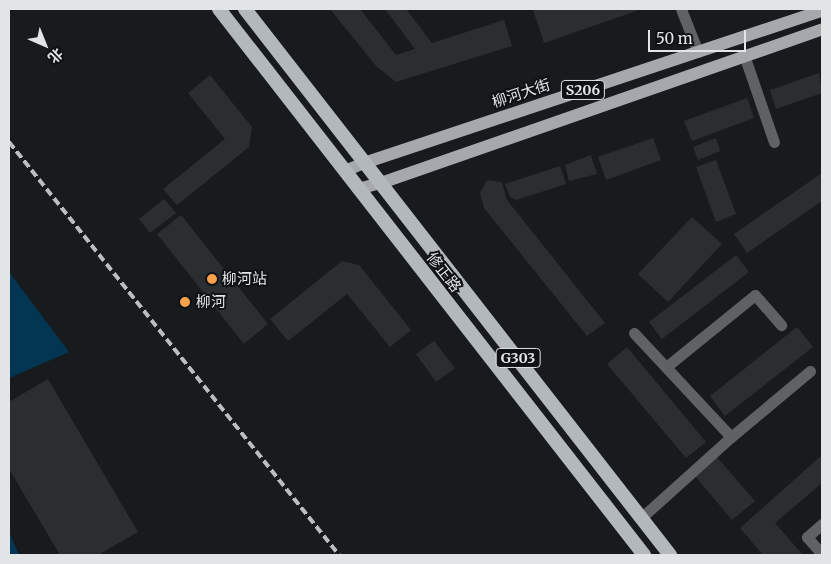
<!DOCTYPE html>
<meta charset="utf-8">
<style>
body{margin:0}
#map{position:relative;width:831px;height:564px;overflow:hidden;background:#171b1e;font-family:Merriweather,"Noto Sans SC",serif}
div>[style]{position:absolute}
.green>*{inset:0;background:#033653}
.building>*{inset:0;background:#2a2e31}
.minor>*{height:11px;margin:-5.5px;padding:0 5.5px;transform-origin:5.5px;border-radius:5.5px;background:#5f6163}
.primary>*{height:12px;margin:-6px;padding:0 6px;transform-origin:6px;border-radius:6px;background:#a5a9ad}
.trunk>*{height:14px;margin:-7px;padding:0 7px;transform-origin:7px;border-radius:7px;background:#b3b8bc}
.rail>*{height:4px;margin-top:-2px;transform-origin:0;background:repeating-linear-gradient(90deg,#bcbec0 0 8px,transparent 0 12px)}
.dots>*{width:14px;height:14px;translate:-50% -50%;box-sizing:border-box;border:2px solid #0f1215;border-radius:50%}
span{translate:-50% -50%;white-space:nowrap;text-align:center;line-height:1.15;-webkit-text-stroke:4px #0f1215;paint-order:stroke}
.shield-label span{padding:1px 4px;background:#0f1215;border:1px solid;border-radius:4px;-webkit-text-stroke-width:0}
.shield-label{font-size:14px;color:#e2e4e6;font-weight:700}
.street-label{font-size:15px;color:#e2e4e6}
.poi-label{font-size:15px;color:#e2e4e6}
.left{translate:0 -50%;text-align:left}
.frame{position:absolute;inset:0;border:10px solid #e2e4e6;pointer-events:none}
.north{position:absolute;left:20px;top:20px;width:50px;height:50px;-webkit-text-stroke:4px #0f1215;paint-order:stroke;rotate:136deg;font-size:14px;font-weight:700;line-height:20px;text-align:center;color:#e2e4e6}
.north::after{content:'';display:block;margin:auto;width:18px;height:22px;background:#e2e4e6;clip-path:polygon(50% 0,100% 100%,50% 72%,0 100%)}
.scale{position:absolute;left:648px;top:30px;width:98px;height:22px;box-sizing:border-box;border:2px solid #e2e4e6;border-top:0;padding-left:6px;font-size:15px;line-height:18px;white-space:nowrap;color:#e2e4e6;-webkit-text-stroke:4px #0f1215;paint-order:stroke}
</style>
<div id="map">
<div class="green">
<div style="clip-path:polygon(9px 272px,69px 352px,9px 378px)"></div>
<div style="clip-path:polygon(9px 532px,19px 555px,9px 555px)"></div>
</div>
<div class="building">
<div style="clip-path:polygon(330px 9px,360px 9px,396px 55px,415px 49px,385px 9px,406px 9px,432px 43px,504px 20px,512px 46px,396px 82px,376px 66px)"></div>
<div style="clip-path:polygon(538px 9px,642px 9px,544px 43px,533px 10px)"></div>
<div style="clip-path:polygon(819px 73px,822px 93px,776px 109px,770px 90px)"></div>
<div style="clip-path:polygon(210px 75px,252px 127px,249px 147px,177px 205px,163px 189px,225px 139px,188px 93px)"></div>
<div style="clip-path:polygon(747px 98px,754px 118px,692px 141px,684px 121px)"></div>
<div style="clip-path:polygon(653px 138px,661px 160px,606px 180px,598px 157px)"></div>
<div style="clip-path:polygon(716px 138px,720px 151px,698px 160px,693px 147px)"></div>
<div style="clip-path:polygon(591px 155px,597px 174px,569px 181px,565px 165px)"></div>
<div style="clip-path:polygon(716px 160px,736px 214px,716px 222px,696px 167px)"></div>
<div style="clip-path:polygon(560px 166px,566px 184px,516px 200px,510px 197px,505px 184px)"></div>
<div style="clip-path:polygon(822px 173px,822px 201px,747px 253px,734px 234px)"></div>
<div style="clip-path:polygon(487px 180px,502px 182px,507px 200px,605px 323px,587px 336px,484px 208px,480px 193px)"></div>
<div style="clip-path:polygon(164px 199px,176px 213px,150px 233px,139px 219px)"></div>
<div style="clip-path:polygon(181px 215px,268px 324px,244px 344px,157px 234px)"></div>
<div style="clip-path:polygon(692px 217px,722px 244px,668px 302px,638px 274px)"></div>
<div style="clip-path:polygon(736px 255px,749px 272px,662px 339px,649px 322px)"></div>
<div style="clip-path:polygon(342px 261px,359px 265px,411px 330px,390px 347px,347px 294px,288px 341px,270px 319px)"></div>
<div style="clip-path:polygon(797px 327px,813px 347px,725px 416px,710px 396px)"></div>
<div style="clip-path:polygon(434px 341px,455px 368px,436px 382px,416px 354px)"></div>
<div style="clip-path:polygon(627px 347px,706px 442px,686px 458px,607px 364px)"></div>
<div style="clip-path:polygon(48px 379px,138px 532px,98px 555px,60px 555px,9px 469px,9px 402px)"></div>
<div style="clip-path:polygon(822px 455px,822px 483px,775px 523px,803px 555px,763px 555px,740px 528px)"></div>
<div style="clip-path:polygon(716px 456px,755px 501px,732px 520px,694px 475px)"></div>
</div>
<div class="minor">
<div style="left:681px;top:9px;width:46px;rotate:68.4deg"></div>
<div style="left:744px;top:55px;width:92px;rotate:71deg"></div>
<div style="left:634px;top:333px;width:142px;rotate:47deg"></div>
<div style="left:731px;top:437px;width:103px;rotate:-39.9deg"></div>
<div style="left:666px;top:367px;width:114px;rotate:-39deg"></div>
<div style="left:755px;top:295px;width:40px;rotate:49deg"></div>
<div style="left:641px;top:518px;width:121px;rotate:-42deg"></div>
<div style="left:822px;top:524px;width:20px;rotate:139deg"></div>
<div style="left:807px;top:537px;width:23px;rotate:49deg"></div>
</div>
<div class="primary">
<div style="left:345px;top:171px;width:21px;rotate:-23deg"></div>
<div style="left:364px;top:163px;width:483px;rotate:-18.4deg"></div>
<div style="left:358px;top:189px;width:24px;rotate:-15deg"></div>
<div style="left:381px;top:183px;width:467px;rotate:-19.2deg"></div>
</div>
<div class="trunk">
<div style="left:219px;top:9px;width:692px;rotate:52.1deg"></div>
<div style="left:245px;top:9px;width:692px;rotate:52.1deg"></div>
</div>
<div class="rail">
<div style="left:9px;top:142px;width:529px;rotate:51.37deg"></div>
</div>
<div class="dots">
<div style="left:212px;top:279px;background:#f9a04c"></div>
<div style="left:185px;top:302px;background:#f9a04c"></div>
</div>
<div class="shield-label">
<span style="left:583px;top:90px">S206</span>
<span style="left:518px;top:358px">G303</span>
</div>
<div class="street-label">
<span style="left:521px;top:93px;rotate:-18deg">柳河大街</span>
<span style="left:444px;top:272px;rotate:52deg">修正路</span>
</div>
<div class="poi-label">
<span class="left" style="left:222px;top:279px">柳河站</span>
<span class="left" style="left:196px;top:302px">柳河</span>
</div>
<div class="frame"></div>
<div class="north">北</div>
<div class="scale">50 m</div>
</div>
